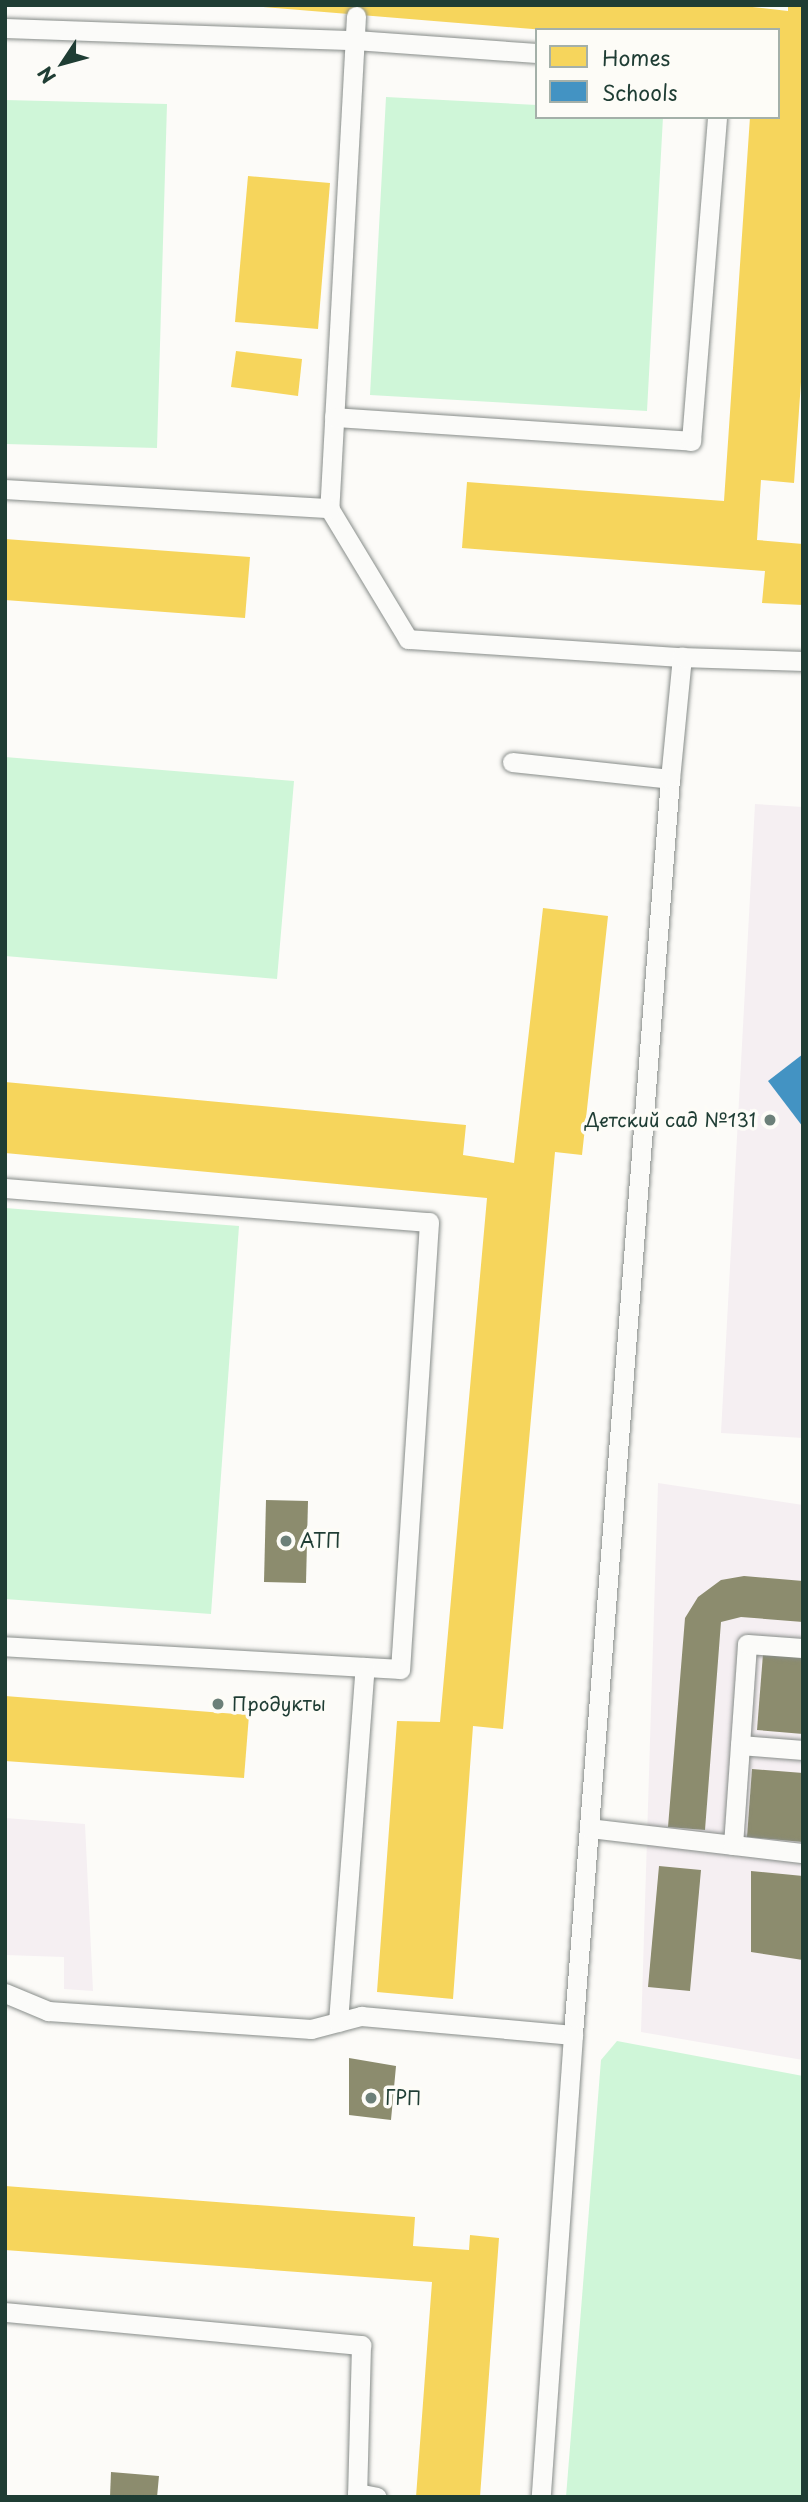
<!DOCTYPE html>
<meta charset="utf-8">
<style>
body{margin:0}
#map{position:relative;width:808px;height:2502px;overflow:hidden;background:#fcfbf8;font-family:"Playpen Sans",sans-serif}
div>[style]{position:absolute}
.built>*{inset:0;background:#f5eff2}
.green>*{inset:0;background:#cff6d8}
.homes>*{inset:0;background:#f6d55c}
.schools>*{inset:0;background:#4393c3}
.industry>*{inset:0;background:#8c8c6e}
.roads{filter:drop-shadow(0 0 2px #888d8a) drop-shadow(0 0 2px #888d8a)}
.lane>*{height:19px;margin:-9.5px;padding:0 9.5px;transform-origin:9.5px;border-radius:9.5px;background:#fbfbf9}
.dots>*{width:19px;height:19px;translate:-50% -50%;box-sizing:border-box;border:4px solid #fdfcf7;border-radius:50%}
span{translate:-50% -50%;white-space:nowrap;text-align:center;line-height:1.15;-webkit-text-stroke:7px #fdfcf7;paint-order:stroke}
.poi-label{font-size:19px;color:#1f3d34}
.right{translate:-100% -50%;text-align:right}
.left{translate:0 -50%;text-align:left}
.frame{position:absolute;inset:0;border:7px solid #1f3d34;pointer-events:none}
.legend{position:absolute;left:535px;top:28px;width:245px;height:91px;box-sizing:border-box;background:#fdfcf7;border:2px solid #a4b0a9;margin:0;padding:9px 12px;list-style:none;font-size:21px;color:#1f3d34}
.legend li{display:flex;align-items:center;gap:14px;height:35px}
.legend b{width:35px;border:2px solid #a4b0a9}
.north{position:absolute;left:28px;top:28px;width:70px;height:70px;-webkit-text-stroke:5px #fdfcf7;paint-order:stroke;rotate:234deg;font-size:19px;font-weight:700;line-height:28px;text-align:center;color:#1f3d34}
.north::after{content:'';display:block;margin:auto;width:24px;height:32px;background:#1f3d34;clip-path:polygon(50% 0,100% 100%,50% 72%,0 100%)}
</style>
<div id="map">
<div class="built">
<div style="clip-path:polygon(755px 804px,803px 807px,803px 1438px,721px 1433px)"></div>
<div style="clip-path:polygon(658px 1483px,803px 1505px,803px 2060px,641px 2032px)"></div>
<div style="clip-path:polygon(5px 1818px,85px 1824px,93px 1991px,64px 1989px,64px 1957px,5px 1955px)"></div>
</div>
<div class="green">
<div style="clip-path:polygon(386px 97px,537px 105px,537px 117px,663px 117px,647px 411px,370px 395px)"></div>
<div style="clip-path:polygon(5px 100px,167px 104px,157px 448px,5px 444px)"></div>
<div style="clip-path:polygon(5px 757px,294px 781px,277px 979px,5px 956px)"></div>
<div style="clip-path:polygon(5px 1208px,239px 1226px,211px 1614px,5px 1599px)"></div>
<div style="clip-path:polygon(617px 2041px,803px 2076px,803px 2497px,566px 2497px,601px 2060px)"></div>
</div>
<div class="homes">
<div style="clip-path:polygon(238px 5px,734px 5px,788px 11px,788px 5px,803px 5px,803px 353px,794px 483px,761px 480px,757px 540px,803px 544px,803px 605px,762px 603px,765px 571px,462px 548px,467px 482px,724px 501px,750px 117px,778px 117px,778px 30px,545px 30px)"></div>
<div style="clip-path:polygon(248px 176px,330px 183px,318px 329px,235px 322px)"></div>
<div style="clip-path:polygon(236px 351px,302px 359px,298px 396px,231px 387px)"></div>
<div style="clip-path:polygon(5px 539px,250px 557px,245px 618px,5px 600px)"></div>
<div style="clip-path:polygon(543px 908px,608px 916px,582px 1155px,555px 1152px,503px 1729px,473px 1726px,453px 1999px,377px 1992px,397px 1721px,440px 1722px,487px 1198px,5px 1153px,5px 1082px,466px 1125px,463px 1155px,514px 1163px)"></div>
<div style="clip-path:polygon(5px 1696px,249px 1715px,244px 1778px,5px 1761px)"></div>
<div style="clip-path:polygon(5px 2186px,415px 2217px,413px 2246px,469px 2250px,470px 2235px,499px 2238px,480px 2497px,416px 2497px,432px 2282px,5px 2250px)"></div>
</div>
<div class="schools">
<div style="clip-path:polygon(803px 1054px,803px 1127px,768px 1081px)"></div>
</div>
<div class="industry">
<div style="clip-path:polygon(266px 1500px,308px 1501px,306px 1583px,264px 1582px)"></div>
<div style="clip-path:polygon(744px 1576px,803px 1581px,803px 1622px,741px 1617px,721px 1622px,705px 1830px,668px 1827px,685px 1618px,698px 1597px,721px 1580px)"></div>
<div style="clip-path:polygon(763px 1654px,803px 1658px,803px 1734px,757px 1730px)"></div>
<div style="clip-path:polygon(752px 1769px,803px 1773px,803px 1842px,747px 1837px)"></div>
<div style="clip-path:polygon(659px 1866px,701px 1870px,690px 1991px,648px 1987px)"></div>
<div style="clip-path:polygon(751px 1871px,803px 1876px,803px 1960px,751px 1952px)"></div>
<div style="clip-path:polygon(349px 2058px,396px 2066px,391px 2120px,349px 2115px)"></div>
<div style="clip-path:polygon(111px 2472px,159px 2476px,157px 2497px,110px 2497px)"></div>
</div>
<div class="roads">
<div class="lane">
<div style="left:356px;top:16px;width:493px;rotate:93.1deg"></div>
<div style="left:329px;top:508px;width:153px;rotate:58.9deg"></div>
<div style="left:408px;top:639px;width:275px;rotate:3.8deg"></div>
<div style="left:5px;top:28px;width:350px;rotate:2deg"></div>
<div style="left:355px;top:40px;width:182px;rotate:4.1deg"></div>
<div style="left:334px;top:417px;width:358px;rotate:3.8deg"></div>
<div style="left:691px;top:441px;width:325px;rotate:-85.4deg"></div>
<div style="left:5px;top:489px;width:325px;rotate:3.4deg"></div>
<div style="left:512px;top:762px;width:159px;rotate:6.1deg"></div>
<div style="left:670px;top:779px;width:1260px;rotate:94.42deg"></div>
<div style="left:670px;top:779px;width:123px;rotate:-84.4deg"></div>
<div style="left:682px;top:657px;width:121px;rotate:1.9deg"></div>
<div style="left:5px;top:1188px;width:425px;rotate:4.6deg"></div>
<div style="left:429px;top:1222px;width:448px;rotate:93.7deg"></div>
<div style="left:400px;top:1669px;width:396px;rotate:-176.7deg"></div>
<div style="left:740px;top:1745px;width:63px;rotate:4.5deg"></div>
<div style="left:589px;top:1828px;width:215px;rotate:6.7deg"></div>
<div style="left:733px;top:1845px;width:201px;rotate:-86deg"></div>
<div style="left:747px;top:1644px;width:56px;rotate:4.1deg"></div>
<div style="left:5px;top:1993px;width:47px;rotate:22.7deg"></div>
<div style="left:48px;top:2011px;width:264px;rotate:3.9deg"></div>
<div style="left:311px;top:2029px;width:52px;rotate:-14.6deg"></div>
<div style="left:361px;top:2016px;width:213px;rotate:5.1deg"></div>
<div style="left:573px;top:2035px;width:463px;rotate:94deg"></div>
<div style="left:338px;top:2022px;width:356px;rotate:-85.7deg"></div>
<div style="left:5px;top:2312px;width:358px;rotate:5.3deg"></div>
<div style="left:361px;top:2345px;width:152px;rotate:91.5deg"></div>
<div style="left:357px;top:2493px;width:20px;rotate:11deg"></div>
</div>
</div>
<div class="dots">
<div style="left:770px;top:1120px;background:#6c8079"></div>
<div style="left:286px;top:1541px;background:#6c8079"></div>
<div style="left:218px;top:1704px;background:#6c8079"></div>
<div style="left:371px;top:2098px;background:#6c8079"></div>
</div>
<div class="poi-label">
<span class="right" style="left:756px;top:1120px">Детский сад №131</span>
<span class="left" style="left:300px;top:1541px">АТП</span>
<span class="left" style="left:232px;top:1704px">Продукты</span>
<span class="left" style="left:385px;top:2098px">ГРП</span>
</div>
<div class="frame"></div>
<ul class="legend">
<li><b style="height:19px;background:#f6d55c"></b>Homes</li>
<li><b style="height:19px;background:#4393c3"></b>Schools</li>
</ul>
<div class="north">N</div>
</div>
